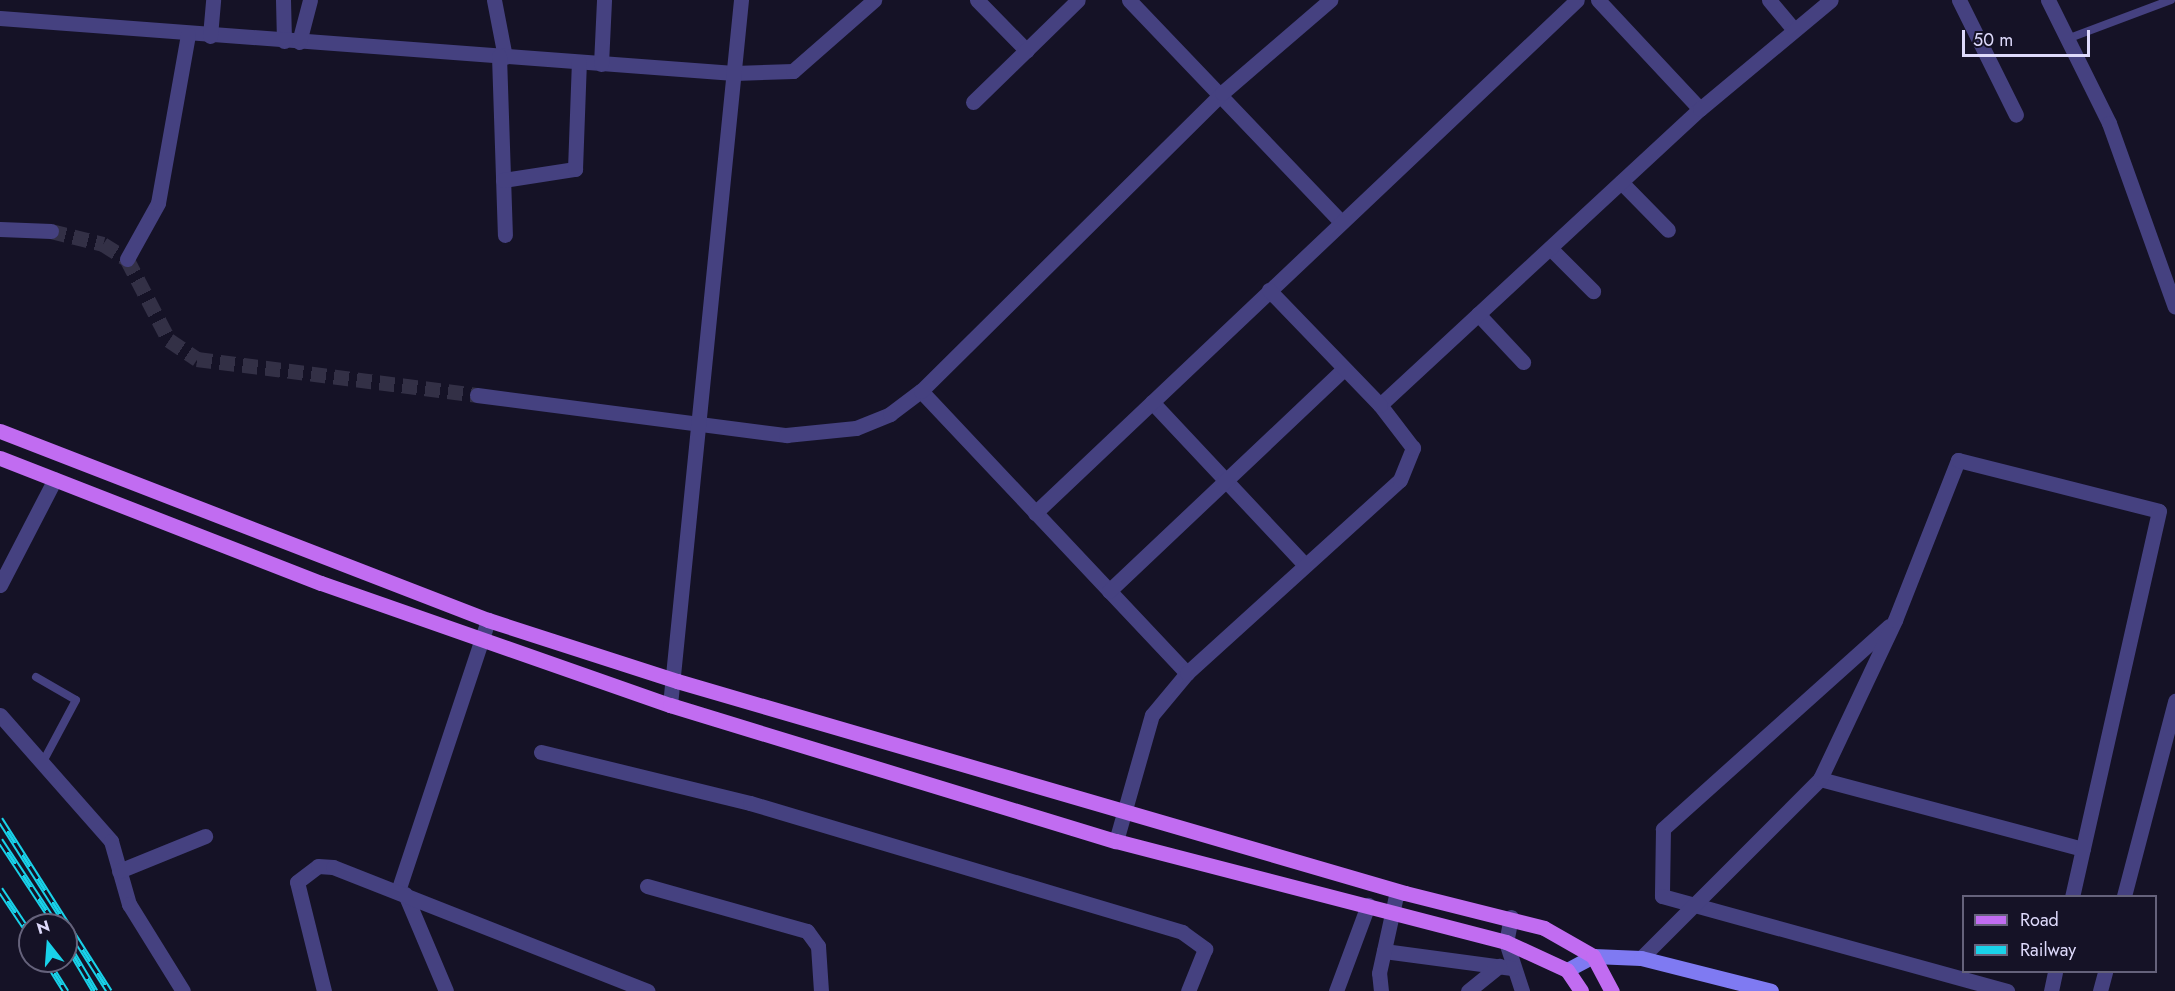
<!DOCTYPE html>
<style>
body{margin:0}
#map{position:relative;width:2175px;height:991px;overflow:hidden;background:#151226;font-family:Jost,sans-serif}
div>[style]{position:absolute}
.street-tunnel>*{height:15px;margin-top:-7.5px;transform-origin:0;background:repeating-linear-gradient(90deg,#333046 0 15px,transparent 0 23px)}
.lane>*{height:8px;margin:-4px;padding:0 4px;transform-origin:4px;border-radius:4px;background:#454180}
.street>*{height:15px;margin:-7.5px;padding:0 7.5px;transform-origin:7.5px;border-radius:7.5px;background:#454180}
.secondary>*{height:15px;margin:-7.5px;padding:0 7.5px;transform-origin:7.5px;border-radius:7.5px;background:#7f7af2}
.primary>*{height:15px;margin:-7.5px;padding:0 7.5px;transform-origin:7.5px;border-radius:7.5px;background:#c16cf1}
.rail>*{height:7px;margin-top:-3.5px;transform-origin:0;background:repeating-linear-gradient(90deg,#151226 0 14px,#19d2e9 0 28px);box-sizing:border-box;border-block:2px solid #19d2e9}
span{translate:-50% -50%;white-space:nowrap;text-align:center;line-height:1.15;-webkit-text-stroke:4.5px #151226;paint-order:stroke}
.legend{position:absolute;left:1962px;top:895px;width:195px;height:78px;box-sizing:border-box;background:#151226;border:2px solid #65627b;margin:0;padding:8px 10px;list-style:none;font-size:18px;color:#dedafb}
.legend li{display:flex;align-items:center;gap:12px;height:30px}
.legend b{width:30px;border:2px solid #65627b}
.north{position:absolute;left:18px;top:913px;width:60px;height:60px;box-sizing:border-box;background:#151226;border:2px solid #65627b;border-radius:50%;rotate:343deg;font-size:16px;font-weight:700;line-height:24px;text-align:center;color:#dedafb}
.north::after{content:'';display:block;margin:auto;width:21px;height:27px;background:#19d2e9;clip-path:polygon(50% 0,100% 100%,50% 72%,0 100%)}
.scale{position:absolute;left:1962px;top:30px;width:128px;height:27px;box-sizing:border-box;border:3px solid #dedafb;border-top:0;padding-left:8px;font-size:18px;line-height:21px;white-space:nowrap;color:#dedafb;-webkit-text-stroke:4px #151226;paint-order:stroke}
</style>
<div id="map">
<div class="street-tunnel">
<div style="left:51px;top:231px;width:54px;rotate:14deg"></div>
<div style="left:103px;top:244px;width:28px;rotate:32deg"></div>
<div style="left:127px;top:259px;width:91px;rotate:62.6deg"></div>
<div style="left:169px;top:340px;width:34px;rotate:34deg"></div>
<div style="left:197px;top:359px;width:282px;rotate:7.3deg"></div>
</div>
<div class="lane">
<div style="left:2067px;top:39px;width:111px;rotate:-20.6deg"></div>
<div style="left:36px;top:677px;width:46px;rotate:29.9deg"></div>
<div style="left:76px;top:700px;width:68px;rotate:118.1deg"></div>
</div>
<div class="street">
<div style="left:283px;top:0;width:41px;rotate:88.6deg"></div>
<div style="left:494px;top:0;width:58px;rotate:79.1deg"></div>
<div style="left:977px;top:0;width:71px;rotate:45.6deg"></div>
<div style="left:1129px;top:0;width:307px;rotate:46.3deg"></div>
<div style="left:1598px;top:0;width:149px;rotate:46.9deg"></div>
<div style="left:1769px;top:0;width:38px;rotate:50deg"></div>
<div style="left:1959px;top:0;width:128px;rotate:63.6deg"></div>
<div style="left:2048px;top:0;width:137px;rotate:63.6deg"></div>
<div style="left:2109px;top:123px;width:195px;rotate:70.3deg"></div>
<div style="left:0;top:18px;width:736px;rotate:4.29deg"></div>
<div style="left:734px;top:73px;width:59px;rotate:-1.9deg"></div>
<div style="left:793px;top:71px;width:108px;rotate:-41.2deg"></div>
<div style="left:210px;top:36px;width:36px;rotate:-85deg"></div>
<div style="left:299px;top:42px;width:43px;rotate:-75.3deg"></div>
<div style="left:499px;top:56px;width:179px;rotate:88.1deg"></div>
<div style="left:601px;top:64px;width:64px;rotate:-87.3deg"></div>
<div style="left:973px;top:102px;width:146px;rotate:-44.2deg"></div>
<div style="left:503px;top:180px;width:73px;rotate:-8.7deg"></div>
<div style="left:575px;top:169px;width:107px;rotate:-87.9deg"></div>
<div style="left:1621px;top:182px;width:67px;rotate:45.6deg"></div>
<div style="left:0;top:229px;width:51px;rotate:2.2deg"></div>
<div style="left:1550px;top:248px;width:61px;rotate:45deg"></div>
<div style="left:127px;top:259px;width:64px;rotate:-61deg"></div>
<div style="left:158px;top:203px;width:171px;rotate:-79.9deg"></div>
<div style="left:1478px;top:314px;width:66px;rotate:46.8deg"></div>
<div style="left:921px;top:391px;width:388px;rotate:46.7deg"></div>
<div style="left:477px;top:395px;width:312px;rotate:7.4deg"></div>
<div style="left:786px;top:435px;width:70px;rotate:-5.7deg"></div>
<div style="left:856px;top:428px;width:37px;rotate:-22deg"></div>
<div style="left:890px;top:414px;width:39px;rotate:-37deg"></div>
<div style="left:921px;top:391px;width:424px;rotate:-44.7deg"></div>
<div style="left:1222px;top:93px;width:143px;rotate:-40.7deg"></div>
<div style="left:1152px;top:402px;width:222px;rotate:46.8deg"></div>
<div style="left:1380px;top:405px;width:436px;rotate:-42.8deg"></div>
<div style="left:1700px;top:109px;width:170px;rotate:-39.8deg"></div>
<div style="left:1035px;top:513px;width:746px;rotate:-43.43deg"></div>
<div style="left:0;top:585px;width:119px;rotate:-62.6deg"></div>
<div style="left:1109px;top:591px;width:323px;rotate:-43.4deg"></div>
<div style="left:1889px;top:626px;width:304px;rotate:138.1deg"></div>
<div style="left:1663px;top:829px;width:67px;rotate:90.9deg"></div>
<div style="left:1662px;top:896px;width:358px;rotate:15.4deg"></div>
<div style="left:670px;top:705px;width:709px;rotate:-84.25deg"></div>
<div style="left:0;top:715px;width:168px;rotate:48.6deg"></div>
<div style="left:111px;top:841px;width:66px;rotate:74.1deg"></div>
<div style="left:129px;top:904px;width:102px;rotate:58.2deg"></div>
<div style="left:541px;top:752px;width:215px;rotate:13.7deg"></div>
<div style="left:750px;top:803px;width:451px;rotate:16.6deg"></div>
<div style="left:1182px;top:932px;width:29px;rotate:36deg"></div>
<div style="left:1205px;top:949px;width:45px;rotate:112deg"></div>
<div style="left:1820px;top:779px;width:272px;rotate:14.9deg"></div>
<div style="left:1116px;top:841px;width:131px;rotate:-74.1deg"></div>
<div style="left:1152px;top:715px;width:55px;rotate:-50.2deg"></div>
<div style="left:1187px;top:673px;width:287px;rotate:-42.2deg"></div>
<div style="left:1400px;top:480px;width:35px;rotate:-68deg"></div>
<div style="left:1413px;top:448px;width:54px;rotate:-127.5deg"></div>
<div style="left:1380px;top:405px;width:160px;rotate:-134deg"></div>
<div style="left:119px;top:871px;width:93px;rotate:-22.1deg"></div>
<div style="left:647px;top:886px;width:166px;rotate:15.7deg"></div>
<div style="left:807px;top:931px;width:19px;rotate:54deg"></div>
<div style="left:818px;top:946px;width:45px;rotate:86.2deg"></div>
<div style="left:398px;top:891px;width:286px;rotate:-71.6deg"></div>
<div style="left:405px;top:894px;width:105px;rotate:67.1deg"></div>
<div style="left:2124px;top:896px;width:202px;rotate:-75.3deg"></div>
<div style="left:1511px;top:917px;width:25px;rotate:101deg"></div>
<div style="left:1506px;top:942px;width:52px;rotate:71.9deg"></div>
<div style="left:1384px;top:951px;width:129px;rotate:7.6deg"></div>
<div style="left:1641px;top:958px;width:253px;rotate:-45deg"></div>
<div style="left:1820px;top:779px;width:176px;rotate:-64.7deg"></div>
<div style="left:1895px;top:620px;width:172px;rotate:-68.5deg"></div>
<div style="left:1958px;top:460px;width:207px;rotate:14.2deg"></div>
<div style="left:2159px;top:511px;width:395px;rotate:102.7deg"></div>
<div style="left:324px;top:991px;width:112px;rotate:-103.9deg"></div>
<div style="left:297px;top:882px;width:26px;rotate:-37deg"></div>
<div style="left:318px;top:866px;width:15px;rotate:4deg"></div>
<div style="left:333px;top:867px;width:338px;rotate:21.5deg"></div>
<div style="left:1336px;top:991px;width:92px;rotate:-69.6deg"></div>
<div style="left:1381px;top:991px;width:18px;rotate:-96deg"></div>
<div style="left:1379px;top:973px;width:84px;rotate:-77.6deg"></div>
<div style="left:1468px;top:991px;width:40px;rotate:-39deg"></div>
<div style="left:2051px;top:991px;width:19px;rotate:-78deg"></div>
<div style="left:2100px;top:991px;width:20px;rotate:-75deg"></div>
</div>
<div class="secondary">
<div style="left:1567px;top:970px;width:30px;rotate:-28deg"></div>
<div style="left:1593px;top:956px;width:48px;rotate:2.4deg"></div>
<div style="left:1641px;top:958px;width:134px;rotate:14.2deg"></div>
</div>
<div class="primary">
<div style="left:0;top:431px;width:523px;rotate:21.17deg"></div>
<div style="left:488px;top:620px;width:199px;rotate:17.9deg"></div>
<div style="left:677px;top:681px;width:758px;rotate:16.24deg"></div>
<div style="left:1405px;top:893px;width:143px;rotate:14.1deg"></div>
<div style="left:1544px;top:928px;width:56px;rotate:29.7deg"></div>
<div style="left:1593px;top:956px;width:40px;rotate:62deg"></div>
<div style="left:0;top:458px;width:344px;rotate:21.3deg"></div>
<div style="left:321px;top:583px;width:370px;rotate:19.3deg"></div>
<div style="left:670px;top:705px;width:466px;rotate:17deg"></div>
<div style="left:1116px;top:841px;width:403px;rotate:14.5deg"></div>
<div style="left:1506px;top:942px;width:67px;rotate:24.7deg"></div>
<div style="left:1567px;top:970px;width:25px;rotate:56deg"></div>
</div>
<div class="rail">
<div style="left:0;top:819px;width:204px;rotate:57.6deg"></div>
<div style="left:0;top:840px;width:102px;rotate:56.6deg"></div>
<div style="left:0;top:889px;width:54px;rotate:56.3deg"></div>
<div style="left:66px;top:942px;width:57px;rotate:59.4deg"></div>
<div style="left:47px;top:961px;width:36px;rotate:58deg"></div>
</div>
<ul class="legend">
<li><b style="height:8px;background:#c16cf1"></b>Road</li>
<li><b style="height:8px;background:#19d2e9"></b>Railway</li>
</ul>
<div class="north">N</div>
<div class="scale">50 m</div>
</div>
